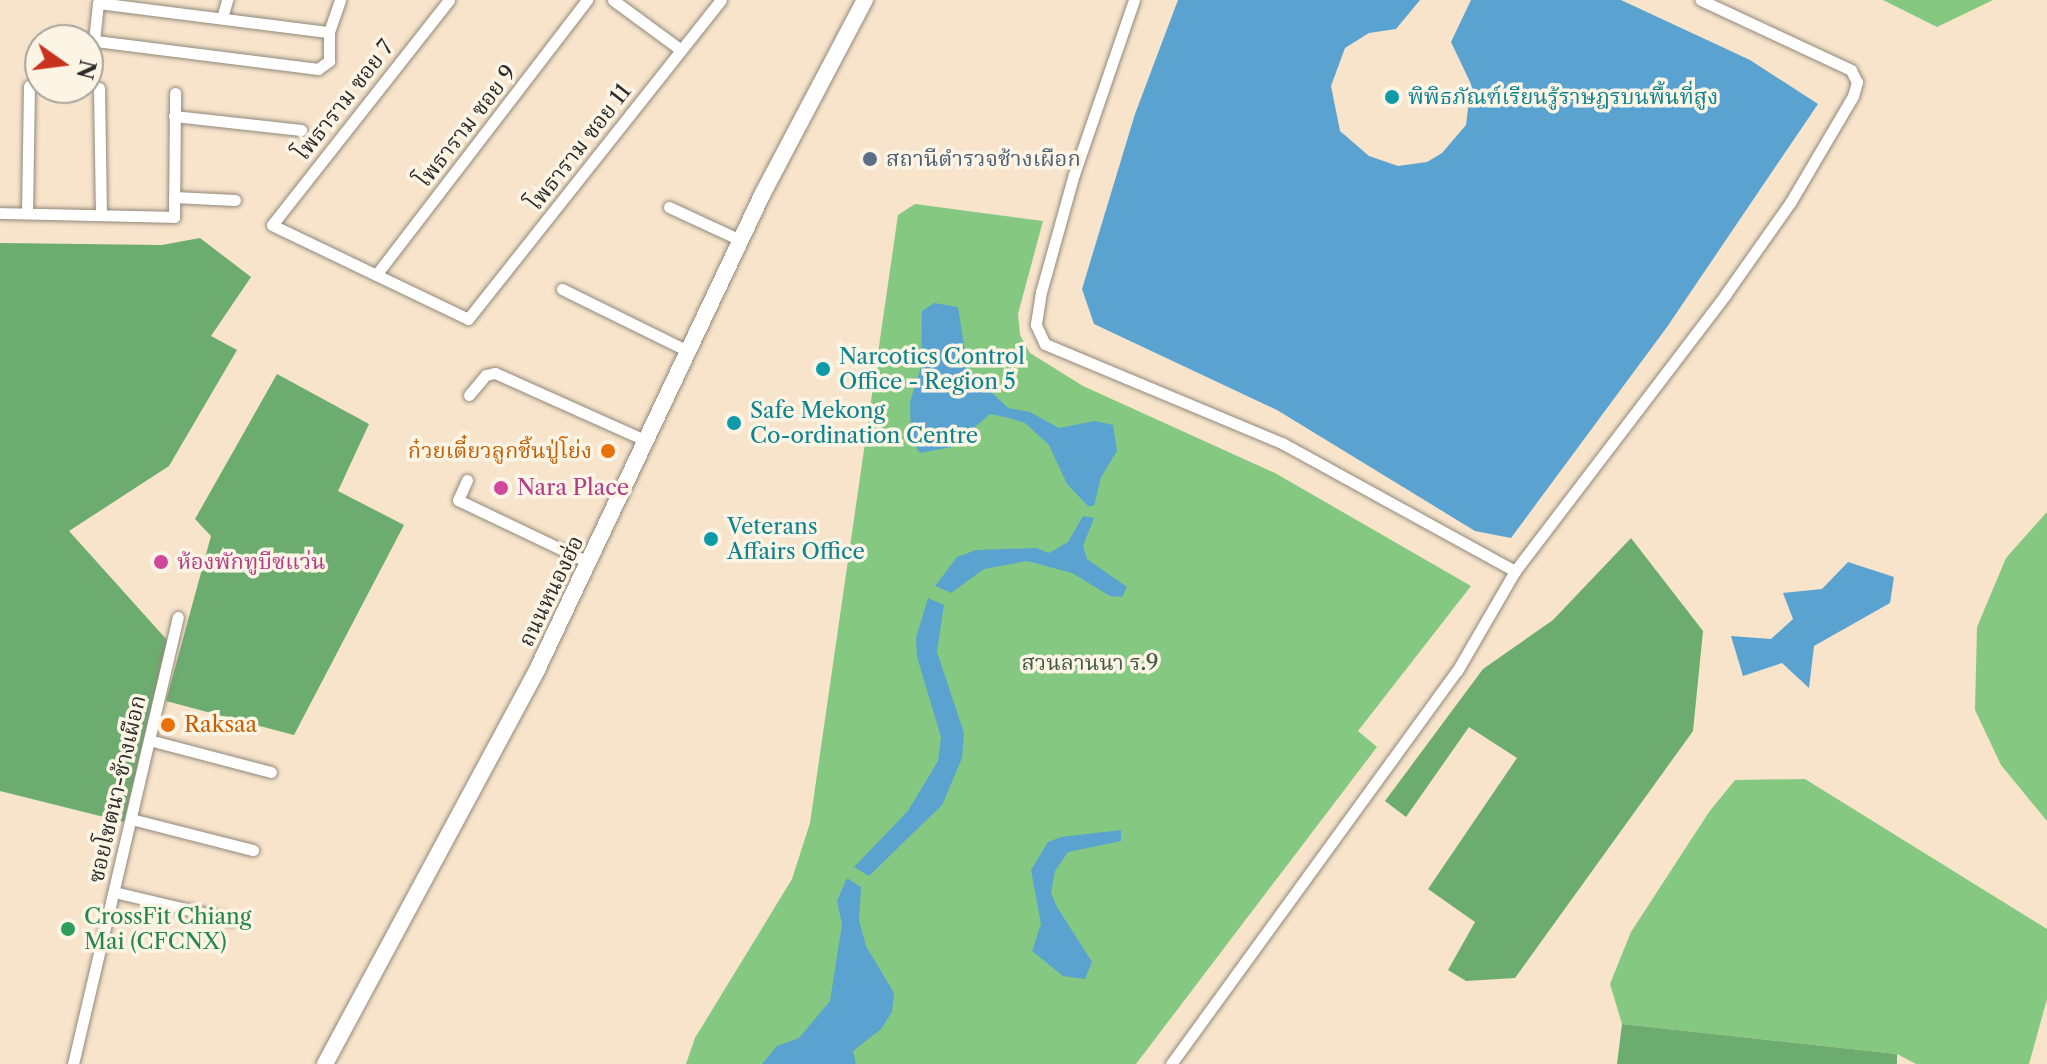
<!DOCTYPE html>
<meta charset="utf-8">
<style>
body{margin:0}
#map{position:relative;width:2047px;height:1064px;overflow:hidden;background:#f7e4cb;font-family:"Libre Caslon Text","Noto Serif Thai",serif}
div>[style]{position:absolute}
.green>*{inset:0;background:#85c881}
.forest>*{inset:0;background:#6cac6f}
.water>*{inset:0;background:#5aa3d1}
.roads{filter:drop-shadow(0 0 2px #91887b) drop-shadow(0 0 2px #91887b)}
.minor>*{height:11px;margin:-5.5px;padding:0 5.5px;transform-origin:5.5px;border-radius:5.5px;background:#fff}
.secondary>*{height:16px;margin:-8px;padding:0 8px;transform-origin:8px;border-radius:8px;background:#fff}
.dots>*{width:22px;height:22px;translate:-50% -50%;box-sizing:border-box;border:4px solid #fcf5e5;border-radius:50%}
span{translate:-50% -50%;white-space:nowrap;text-align:center;line-height:1.15;-webkit-text-stroke:7px #fcf5e5;paint-order:stroke}
.culture-label{font-size:22px;color:#0d838f}
.left{translate:0 -50%;text-align:left}
.street-label{font-size:22px;color:#2b2b2b}
.service-label{font-size:22px;color:#4e5e75}
.food-label{font-size:22px;color:#c56008}
.right{translate:-100% -50%;text-align:right}
.hotel-label{font-size:22px;color:#b23c85}
.park-label{font-size:22px;color:#465a45}
.leisure-label{font-size:22px;color:#27864d}
.north{position:absolute;left:24px;top:24px;width:80px;height:80px;box-sizing:border-box;background:#fcf5e5;border:2px solid #a8a49b;border-radius:50%;rotate:104deg;font-size:22px;font-weight:700;line-height:32px;text-align:center;color:#2b2b2b}
.north::after{content:'';display:block;margin:auto;width:28px;height:36px;background:#c8321e;clip-path:polygon(50% 0,100% 100%,50% 72%,0 100%)}
</style>
<div id="map">
<div class="green">
<div style="clip-path:polygon(1883px 0,1993px 0,1937px 27px)"></div>
<div style="clip-path:polygon(915px 204px,1043px 221px,1018px 314px,1020px 335px,1030px 353px,1083px 386px,1275px 473px,1471px 586px,1358px 731px,1377px 747px,1136px 1064px,686px 1064px,695px 1038px,792px 879px,810px 823px,898px 215px)"></div>
<div style="clip-path:polygon(2047px 512px,2047px 821px,2001px 765px,1975px 710px,1977px 627px,2006px 558px)"></div>
<div style="clip-path:polygon(1805px 779px,2047px 929px,2047px 999px,2029px 1064px,1916px 1064px,1897px 1054px,1622px 1024px,1610px 984px,1631px 932px,1709px 812px,1735px 780px)"></div>
</div>
<div class="forest">
<div style="clip-path:polygon(200px 238px,251px 277px,211px 336px,237px 350px,169px 466px,69px 531px,167px 640px,124px 822px,0 791px,0 243px,162px 245px)"></div>
<div style="clip-path:polygon(277px 374px,369px 424px,338px 491px,404px 525px,294px 735px,166px 701px,211px 536px,195px 519px)"></div>
<div style="clip-path:polygon(1631px 538px,1703px 631px,1693px 731px,1515px 978px,1466px 981px,1448px 970px,1475px 922px,1428px 889px,1517px 758px,1469px 727px,1406px 817px,1385px 801px,1483px 669px,1553px 620px)"></div>
<div style="clip-path:polygon(1622px 1024px,1897px 1054px,1897px 1064px,1617px 1064px)"></div>
</div>
<div class="water">
<div style="clip-path:polygon(1178px 0,1420px 0,1396px 29px,1369px 33px,1345px 48px,1331px 86px,1340px 131px,1369px 156px,1398px 166px,1427px 162px,1442px 153px,1466px 125px,1471px 84px,1451px 42px,1471px 0,1621px 0,1750px 60px,1818px 104px,1667px 327px,1511px 538px,1475px 531px,1277px 410px,1094px 324px,1082px 289px,1135px 114px)"></div>
<div style="clip-path:polygon(934px 303px,958px 307px,968px 370px,1008px 408px,1030px 412px,1059px 428px,1095px 421px,1113px 425px,1117px 451px,1101px 477px,1094px 506px,1088px 506px,1067px 484px,1049px 445px,1025px 423px,1009px 418px,990px 414px,952px 447px,920px 453px,911px 440px,910px 402px,921px 367px,922px 311px)"></div>
<div style="clip-path:polygon(1083px 516px,1094px 518px,1083px 546px,1087px 559px,1127px 587px,1122px 597px,1110px 596px,1072px 573px,1027px 561px,984px 569px,951px 593px,935px 586px,957px 557px,976px 550px,1036px 548px,1049px 553px,1068px 542px)"></div>
<div style="clip-path:polygon(1848px 562px,1894px 577px,1890px 603px,1814px 646px,1809px 688px,1782px 663px,1743px 676px,1731px 636px,1771px 639px,1793px 619px,1783px 593px,1822px 589px)"></div>
<div style="clip-path:polygon(928px 598px,944px 605px,937px 652px,964px 733px,962px 758px,942px 805px,869px 876px,854px 867px,908px 811px,938px 761px,941px 737px,917px 657px,916px 638px)"></div>
<div style="clip-path:polygon(1121px 830px,1121px 841px,1068px 852px,1055px 871px,1051px 893px,1057px 907px,1092px 962px,1085px 979px,1063px 976px,1032px 951px,1041px 924px,1031px 870px,1048px 842px,1061px 837px)"></div>
<div style="clip-path:polygon(847px 878px,861px 887px,859px 920px,866px 946px,894px 993px,892px 1012px,881px 1029px,853px 1051px,856px 1064px,762px 1064px,777px 1046px,799px 1038px,830px 1001px,842px 924px,837px 901px)"></div>
</div>
<div class="roads">
<div class="minor">
<div style="left:449px;top:0;width:286px;rotate:128.2deg"></div>
<div style="left:272px;top:225px;width:217px;rotate:25.6deg"></div>
<div style="left:468px;top:319px;width:407px;rotate:-51.6deg"></div>
<div style="left:613px;top:0;width:84px;rotate:36.3deg"></div>
<div style="left:1134px;top:0;width:184px;rotate:109deg"></div>
<div style="left:1074px;top:174px;width:123px;rotate:105.6deg"></div>
<div style="left:1041px;top:292px;width:33px;rotate:99deg"></div>
<div style="left:1036px;top:325px;width:21px;rotate:65deg"></div>
<div style="left:1045px;top:344px;width:257px;rotate:22.7deg"></div>
<div style="left:1282px;top:443px;width:266px;rotate:28.8deg"></div>
<div style="left:222px;top:18px;width:19px;rotate:-74deg"></div>
<div style="left:329px;top:32px;width:34px;rotate:-71deg"></div>
<div style="left:88px;top:40px;width:232px;rotate:7.2deg"></div>
<div style="left:318px;top:69px;width:14px;rotate:-36deg"></div>
<div style="left:329px;top:61px;width:29px;rotate:-90deg"></div>
<div style="left:94px;top:41px;width:38px;rotate:-84deg"></div>
<div style="left:98px;top:3px;width:233px;rotate:7.2deg"></div>
<div style="left:99px;top:88px;width:127px;rotate:89.1deg"></div>
<div style="left:174px;top:116px;width:128px;rotate:6.3deg"></div>
<div style="left:174px;top:197px;width:61px;rotate:2.8deg"></div>
<div style="left:669px;top:207px;width:78px;rotate:24.9deg"></div>
<div style="left:0;top:213px;width:174px;rotate:1.3deg"></div>
<div style="left:174px;top:217px;width:124px;rotate:-89.5deg"></div>
<div style="left:27px;top:213px;width:127px;rotate:-89.1deg"></div>
<div style="left:376px;top:275px;width:347px;rotate:-52.5deg"></div>
<div style="left:562px;top:289px;width:140px;rotate:26.2deg"></div>
<div style="left:469px;top:395px;width:26px;rotate:-50deg"></div>
<div style="left:486px;top:375px;width:9px;rotate:-13deg"></div>
<div style="left:495px;top:373px;width:164px;rotate:24.1deg"></div>
<div style="left:467px;top:480px;width:22px;rotate:114deg"></div>
<div style="left:458px;top:500px;width:146px;rotate:25.5deg"></div>
<div style="left:149px;top:740px;width:126px;rotate:14.7deg"></div>
<div style="left:131px;top:819px;width:126px;rotate:14.3deg"></div>
<div style="left:114px;top:892px;width:121px;rotate:13.3deg"></div>
<div style="left:73px;top:1064px;width:459px;rotate:-76.8deg"></div>
<div style="left:1171px;top:1064px;width:486px;rotate:-54deg"></div>
<div style="left:1457px;top:671px;width:116px;rotate:-59.9deg"></div>
<div style="left:1515px;top:571px;width:347px;rotate:-52.7deg"></div>
<div style="left:1725px;top:295px;width:113px;rotate:-54.8deg"></div>
<div style="left:1790px;top:203px;width:124px;rotate:-59.5deg"></div>
<div style="left:1853px;top:96px;width:15px;rotate:-74deg"></div>
<div style="left:1857px;top:82px;width:13px;rotate:-117deg"></div>
<div style="left:1851px;top:70px;width:166px;rotate:-155deg"></div>
</div>
<div class="secondary">
<div style="left:325px;top:1064px;width:447px;rotate:-61.7deg"></div>
<div style="left:537px;top:670px;width:526px;rotate:-64.65deg"></div>
<div style="left:762px;top:195px;width:221px;rotate:-62.2deg"></div>
</div>
</div>
<div class="dots">
<div style="left:1392px;top:97px;background:#0f9aa8"></div>
<div style="left:870px;top:159px;background:#5c6f8a"></div>
<div style="left:823px;top:369px;background:#0f9aa8"></div>
<div style="left:734px;top:423px;background:#0f9aa8"></div>
<div style="left:608px;top:451px;background:#e8710a"></div>
<div style="left:501px;top:488px;background:#d1479c"></div>
<div style="left:711px;top:539px;background:#0f9aa8"></div>
<div style="left:161px;top:562px;background:#d1479c"></div>
<div style="left:168px;top:725px;background:#e8710a"></div>
<div style="left:68px;top:929px;background:#2e9e5b"></div>
</div>
<div class="culture-label">
<span class="left" style="left:1408px;top:97px">พิพิธภัณฑ์เรียนรู้ราษฎรบนพื้นที่สูง</span>
<span class="left" style="left:839px;top:369px">Narcotics Control<br>Office - Region 5</span>
<span class="left" style="left:750px;top:423px">Safe Mekong<br>Co-ordination Centre</span>
<span class="left" style="left:727px;top:539px">Veterans<br>Affairs Office</span>
</div>
<div class="street-label">
<span style="left:344px;top:100px;rotate:-52deg">โพธาราม ซอย 7</span>
<span style="left:466px;top:126px;rotate:-52deg">โพธาราม ซอย 9</span>
<span style="left:579px;top:147px;rotate:-52deg">โพธาราม ซอย 11</span>
<span style="left:551px;top:591px;rotate:-64deg">ถนนหนองฮ่อ</span>
<span style="left:117px;top:789px;rotate:-77deg">ซอยโชตนา-ช้างเผือก</span>
</div>
<div class="service-label">
<span class="left" style="left:886px;top:159px">สถานีตำรวจช้างเผือก</span>
</div>
<div class="food-label">
<span class="right" style="left:592px;top:451px">ก๋วยเตี๋ยวลูกชิ้นปู่โย่ง</span>
<span class="left" style="left:184px;top:725px">Raksaa</span>
</div>
<div class="hotel-label">
<span class="left" style="left:517px;top:488px">Nara Place</span>
<span class="left" style="left:177px;top:562px">ห้องพักทูบีซแว่น</span>
</div>
<div class="park-label">
<span style="left:1090px;top:663px">สวนลานนา ร.9</span>
</div>
<div class="leisure-label">
<span class="left" style="left:84px;top:929px">CrossFit Chiang<br>Mai (CFCNX)</span>
</div>
<div class="north">N</div>
</div>
